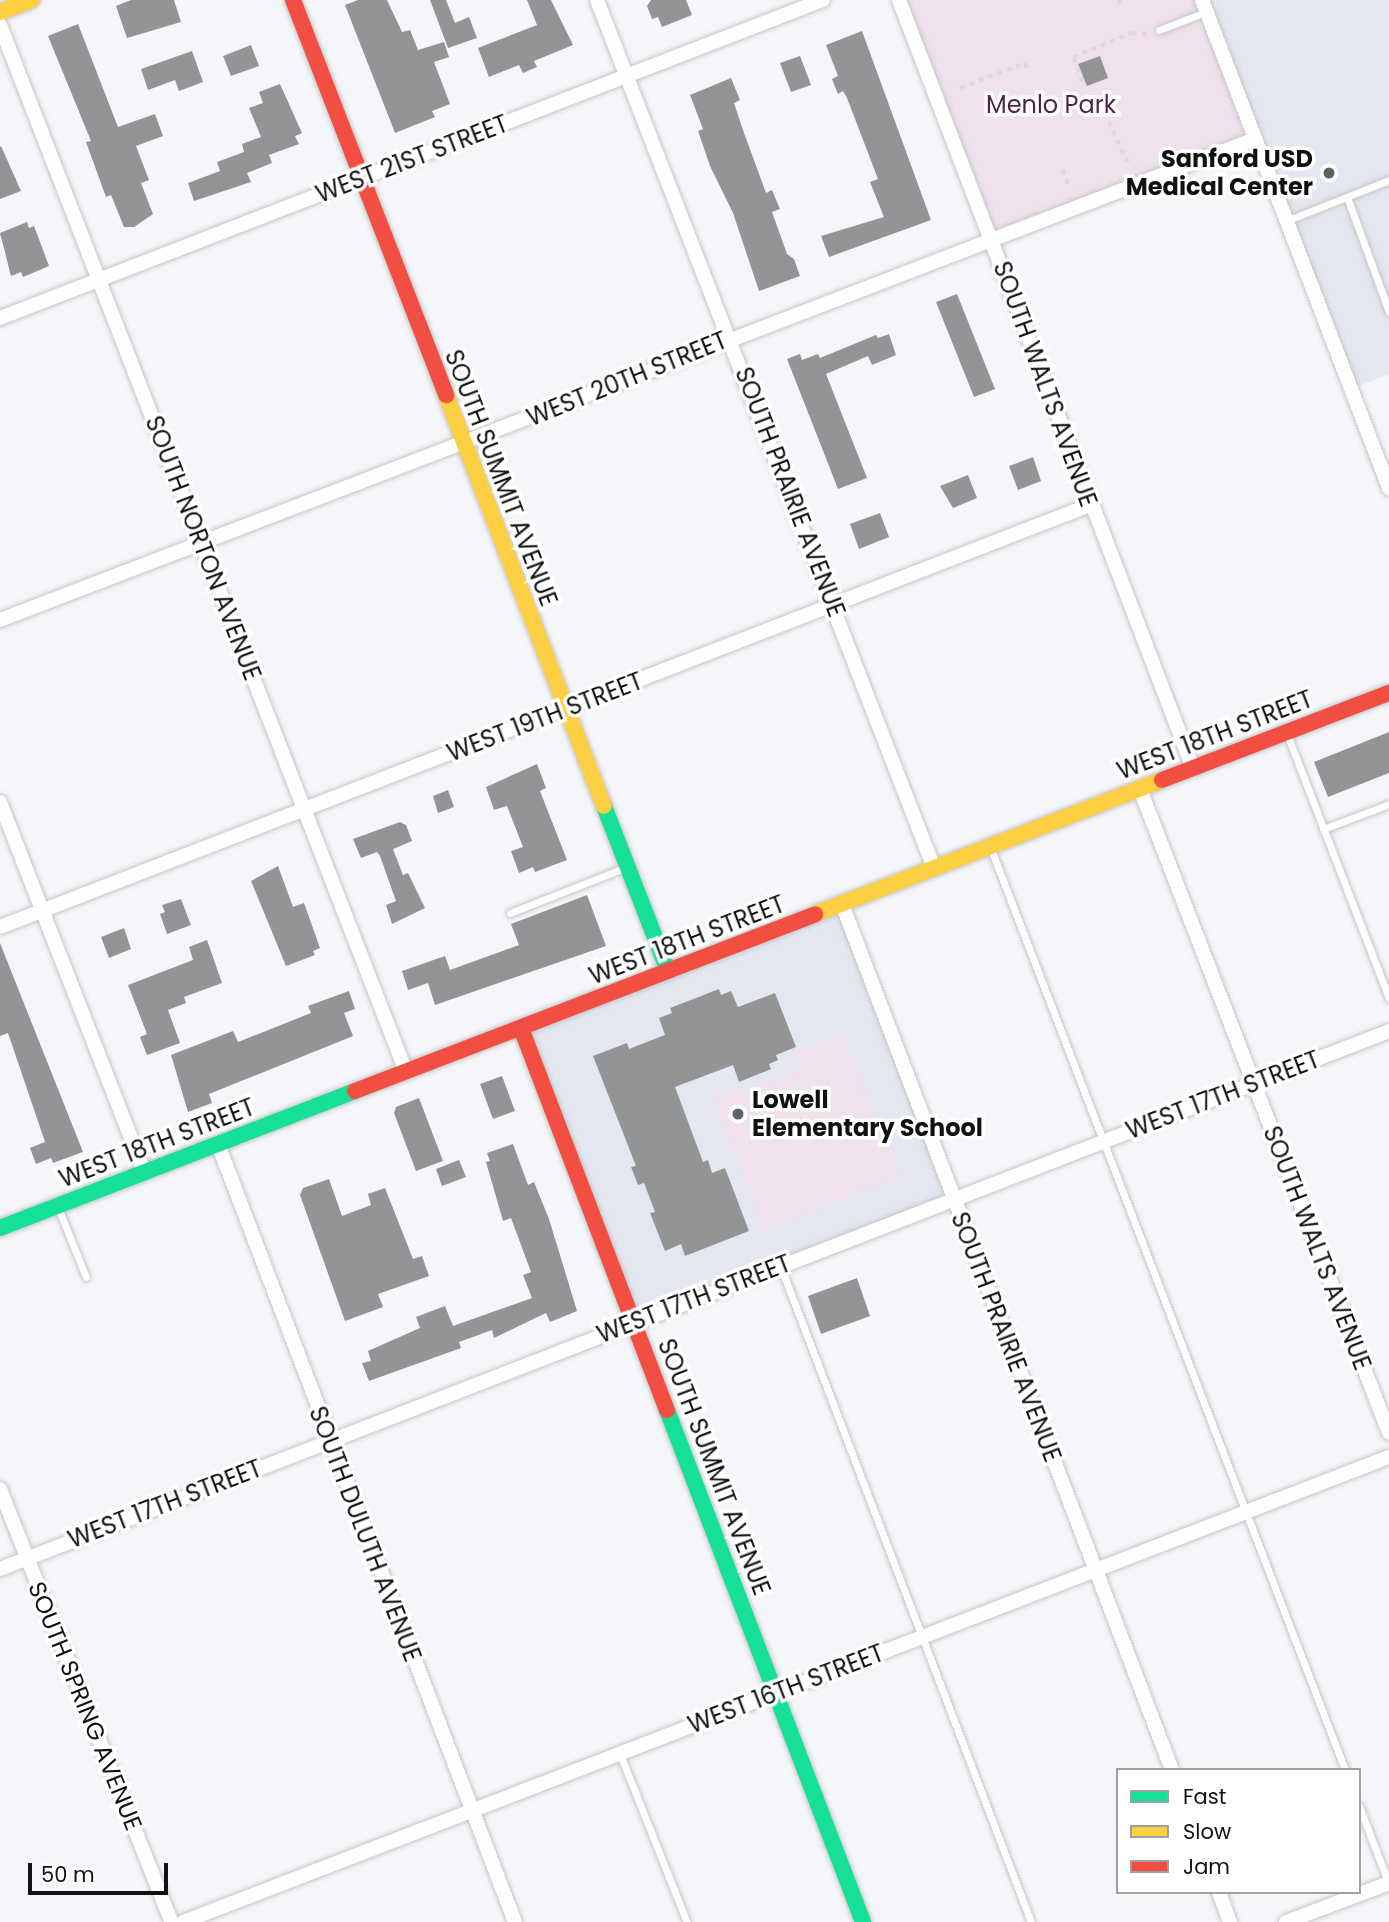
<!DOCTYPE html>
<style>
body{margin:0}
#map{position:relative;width:1389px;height:1922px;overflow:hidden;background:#f5f6fa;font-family:Poppins,sans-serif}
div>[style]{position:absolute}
.built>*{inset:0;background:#e4e7f0}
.green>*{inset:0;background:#f0e1ed}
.building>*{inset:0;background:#939496}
.path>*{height:3.5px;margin-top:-1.75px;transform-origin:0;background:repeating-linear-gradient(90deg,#dbdbdc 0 5px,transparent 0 10px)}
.roads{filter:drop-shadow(0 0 2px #c5c6c8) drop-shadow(0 0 2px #c5c6c8)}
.lane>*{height:7px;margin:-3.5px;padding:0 3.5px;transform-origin:3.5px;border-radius:3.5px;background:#fefefe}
.street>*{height:14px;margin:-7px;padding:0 7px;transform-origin:7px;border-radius:7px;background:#fefefe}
.fast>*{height:16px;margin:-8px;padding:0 8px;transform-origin:8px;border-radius:8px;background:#16e098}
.slow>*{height:16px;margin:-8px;padding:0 8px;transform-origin:8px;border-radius:8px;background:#ffcf43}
.jam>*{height:16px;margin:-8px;padding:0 8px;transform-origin:8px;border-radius:8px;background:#f24e42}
.dots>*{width:19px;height:19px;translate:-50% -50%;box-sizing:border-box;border:4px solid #fff;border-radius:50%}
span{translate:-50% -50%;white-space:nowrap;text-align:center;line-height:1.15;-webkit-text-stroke:7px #fff;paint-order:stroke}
.park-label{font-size:24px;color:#521f48}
.street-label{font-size:24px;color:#101113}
.poi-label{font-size:24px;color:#101113;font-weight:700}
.right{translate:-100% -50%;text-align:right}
.left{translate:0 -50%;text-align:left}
.legend{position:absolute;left:1116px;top:1768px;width:245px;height:126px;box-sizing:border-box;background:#fff;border:2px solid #9fa0a1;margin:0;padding:9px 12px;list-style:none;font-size:21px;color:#101113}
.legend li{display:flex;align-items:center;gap:14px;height:35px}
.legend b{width:35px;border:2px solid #9fa0a1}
.scale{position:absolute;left:28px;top:1863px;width:140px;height:32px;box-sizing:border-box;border:4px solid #101113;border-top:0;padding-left:9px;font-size:21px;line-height:24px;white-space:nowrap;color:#101113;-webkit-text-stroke:5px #fff;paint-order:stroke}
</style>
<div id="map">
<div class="built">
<div style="clip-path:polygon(1202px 0,1389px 0,1389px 374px,1351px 389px)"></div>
<div style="clip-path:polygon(842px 904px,954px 1200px,635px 1321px,521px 1028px)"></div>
</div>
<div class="green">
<div style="clip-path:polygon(899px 0,1202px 0,1255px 139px,991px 240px)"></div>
<div style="clip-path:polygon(842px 1034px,899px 1176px,765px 1230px,712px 1099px,742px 1087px,745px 1092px,800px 1070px,794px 1054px)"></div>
</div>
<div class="building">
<div style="clip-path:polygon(131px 0,174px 0,181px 22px,127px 38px,116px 6px)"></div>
<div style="clip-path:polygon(358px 0,387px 0,402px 32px,410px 30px,418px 50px,444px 42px,449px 57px,434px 62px,450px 104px,432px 111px,435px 117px,395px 133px,345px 5px)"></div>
<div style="clip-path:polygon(430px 0,446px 0,455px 23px,469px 17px,477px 38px,448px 48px)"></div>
<div style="clip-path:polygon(527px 0,551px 0,573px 45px,534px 61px,537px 67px,523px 73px,519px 65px,489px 77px,478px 48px,537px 25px)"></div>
<div style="clip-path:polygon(651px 0,686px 0,692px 15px,662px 27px,658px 17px,652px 19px,647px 6px)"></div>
<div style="clip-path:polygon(78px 24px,118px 127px,155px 114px,163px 136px,136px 146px,149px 180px,141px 183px,153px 214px,134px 227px,124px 227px,111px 195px,106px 197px,86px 142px,91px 141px,48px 36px)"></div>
<div style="clip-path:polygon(862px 31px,931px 220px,829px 257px,821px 236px,884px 217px,870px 182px,878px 179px,847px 98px,843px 91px,838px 94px,832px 79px,838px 76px,826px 45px)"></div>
<div style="clip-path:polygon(251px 45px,259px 66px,231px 76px,223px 56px)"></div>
<div style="clip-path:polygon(192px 51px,203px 82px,179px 91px,175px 80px,148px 90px,141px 69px)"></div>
<div style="clip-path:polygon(800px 56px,811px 85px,791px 92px,780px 63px)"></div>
<div style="clip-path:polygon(1100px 56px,1108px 78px,1087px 86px,1078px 64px)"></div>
<div style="clip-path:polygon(731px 78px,740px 100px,734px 103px,743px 130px,766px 193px,772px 190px,780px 209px,772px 212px,787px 254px,794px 259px,800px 276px,759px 291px,733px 213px,710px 166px,698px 131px,703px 129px,690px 95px)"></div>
<div style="clip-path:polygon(280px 84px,302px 133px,295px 136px,299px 144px,269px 155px,272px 163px,247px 173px,251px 182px,194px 201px,188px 183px,220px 171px,217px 162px,244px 152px,242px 144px,261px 137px,249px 108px,263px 103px,259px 92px)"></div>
<div style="clip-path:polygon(1px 146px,21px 191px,0 199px,0 147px)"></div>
<div style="clip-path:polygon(27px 222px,29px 228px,34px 226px,49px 266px,23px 277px,21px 272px,11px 276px,0 233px)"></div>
<div style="clip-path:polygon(957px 294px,995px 389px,974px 397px,936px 302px)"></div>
<div style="clip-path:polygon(889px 334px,896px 355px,872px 365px,868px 356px,826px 374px,867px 478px,838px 489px,787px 359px,800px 354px,802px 360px,818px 354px,820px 358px,876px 335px,878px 338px)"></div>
<div style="clip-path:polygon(1033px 457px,1041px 481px,1018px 490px,1009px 466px)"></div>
<div style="clip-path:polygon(968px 475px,977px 498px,953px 508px,940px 486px)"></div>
<div style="clip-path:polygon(880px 513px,889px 537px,859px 549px,850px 524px)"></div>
<div style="clip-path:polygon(1389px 732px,1389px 773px,1328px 797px,1314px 762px)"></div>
<div style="clip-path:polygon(537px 764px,546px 788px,540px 791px,567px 860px,535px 872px,533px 867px,519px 873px,511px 851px,523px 847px,507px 806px,494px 810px,486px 787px)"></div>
<div style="clip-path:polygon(448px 790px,454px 807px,438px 813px,433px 796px)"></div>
<div style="clip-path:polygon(400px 822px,406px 825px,412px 841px,393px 849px,403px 875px,408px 873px,425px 908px,392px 924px,386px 905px,396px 901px,380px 856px,377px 852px,361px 858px,353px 839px)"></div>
<div style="clip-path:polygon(278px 866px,293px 907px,304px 903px,320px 948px,313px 951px,315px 955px,286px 966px,251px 881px)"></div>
<div style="clip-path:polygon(587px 895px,606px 946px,435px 1005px,428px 983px,408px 990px,402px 971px,445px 956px,450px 970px,519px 945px,511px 924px)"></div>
<div style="clip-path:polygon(181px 899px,191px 925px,167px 934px,160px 914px,165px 912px,162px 905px)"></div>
<div style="clip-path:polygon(124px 928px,131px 949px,109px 958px,101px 937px)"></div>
<div style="clip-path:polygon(207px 940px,222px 983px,184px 997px,186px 1003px,168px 1010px,180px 1043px,147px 1055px,140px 1037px,147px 1034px,128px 985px,193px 960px,189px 947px)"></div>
<div style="clip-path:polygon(0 943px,83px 1152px,53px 1163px,51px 1158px,36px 1164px,30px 1148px,45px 1142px,8px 1033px,0 1036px)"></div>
<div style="clip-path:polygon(719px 989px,721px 995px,731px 991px,738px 1007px,775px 993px,796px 1047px,776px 1055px,778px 1060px,769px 1064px,771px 1069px,739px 1082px,733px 1065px,675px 1087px,703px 1162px,708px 1160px,712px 1173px,725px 1168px,749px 1231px,685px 1256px,681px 1244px,665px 1251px,650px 1213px,655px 1212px,644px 1183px,638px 1185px,631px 1167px,636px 1166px,593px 1056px,627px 1043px,629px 1049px,665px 1035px,659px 1018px,672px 1013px,670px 1008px)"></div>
<div style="clip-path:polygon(349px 991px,355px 1009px,344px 1013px,353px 1036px,209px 1094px,212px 1103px,188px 1112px,171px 1055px,233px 1031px,238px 1042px,311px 1013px,308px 1006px)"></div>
<div style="clip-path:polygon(502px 1076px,515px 1111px,493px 1119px,480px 1084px)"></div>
<div style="clip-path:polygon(419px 1098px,443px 1161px,416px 1171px,394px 1113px,396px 1107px)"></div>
<div style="clip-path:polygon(513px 1144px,528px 1185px,534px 1182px,549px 1219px,577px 1311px,550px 1322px,546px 1313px,494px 1338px,492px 1330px,459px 1342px,461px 1348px,369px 1381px,362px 1363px,371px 1361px,368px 1351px,420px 1328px,416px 1317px,445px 1306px,453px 1326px,532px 1298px,523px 1275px,531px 1272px,511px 1218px,503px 1221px,486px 1162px,490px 1161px,487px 1153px)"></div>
<div style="clip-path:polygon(459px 1160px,466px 1177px,442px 1186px,436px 1169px)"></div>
<div style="clip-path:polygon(329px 1179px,342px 1216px,371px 1205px,368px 1194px,385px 1188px,413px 1259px,422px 1256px,429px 1276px,378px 1294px,383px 1307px,345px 1321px,300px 1195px,303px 1188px)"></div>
<div style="clip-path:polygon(857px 1278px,870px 1316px,821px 1334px,808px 1296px)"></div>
</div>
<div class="path">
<div style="left:1119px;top:0;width:5px;rotate:68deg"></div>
<div style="left:1082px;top:82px;width:27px;rotate:-110deg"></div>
<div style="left:1073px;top:57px;width:64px;rotate:-22.1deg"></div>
<div style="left:1132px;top:33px;width:18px;rotate:3deg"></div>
<div style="left:960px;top:88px;width:70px;rotate:-21deg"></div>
<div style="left:1025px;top:63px;width:7px;rotate:74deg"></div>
<div style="left:1109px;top:122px;width:45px;rotate:65.1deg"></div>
<div style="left:1063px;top:170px;width:17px;rotate:69deg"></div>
</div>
<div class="roads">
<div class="lane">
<div style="left:1159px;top:30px;width:50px;rotate:-21deg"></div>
<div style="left:1347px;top:197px;width:122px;rotate:69.9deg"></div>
<div style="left:1286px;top:221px;width:111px;rotate:-21.7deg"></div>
<div style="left:1287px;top:734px;width:283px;rotate:68.9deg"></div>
<div style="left:1323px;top:829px;width:71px;rotate:-20.7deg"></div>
<div style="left:991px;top:849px;width:987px;rotate:68.97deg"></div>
<div style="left:510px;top:913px;width:125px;rotate:-21.6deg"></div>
<div style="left:59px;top:1210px;width:72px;rotate:68.1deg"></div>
<div style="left:780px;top:1265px;width:703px;rotate:69.09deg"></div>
<div style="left:620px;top:1754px;width:181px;rotate:68.3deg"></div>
<div style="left:1359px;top:1806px;width:84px;rotate:69deg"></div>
</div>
<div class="street">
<div style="left:597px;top:0;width:931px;rotate:68.78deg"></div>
<div style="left:899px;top:0;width:822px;rotate:69.05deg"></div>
<div style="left:1202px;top:0;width:523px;rotate:69.03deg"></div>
<div style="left:0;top:25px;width:1123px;rotate:68.8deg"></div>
<div style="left:0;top:318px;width:882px;rotate:-21.13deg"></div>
<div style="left:0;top:620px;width:1344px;rotate:-20.97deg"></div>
<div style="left:1140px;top:789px;width:690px;rotate:68.86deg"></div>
<div style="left:0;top:802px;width:397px;rotate:68.7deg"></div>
<div style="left:842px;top:904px;width:927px;rotate:69.14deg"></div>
<div style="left:0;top:927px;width:1169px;rotate:-21.16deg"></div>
<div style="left:218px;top:1144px;width:833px;rotate:69.11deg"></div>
<div style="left:0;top:1489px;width:466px;rotate:68.4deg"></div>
<div style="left:0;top:1569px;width:1490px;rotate:-21.17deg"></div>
<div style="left:1219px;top:1892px;width:32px;rotate:70deg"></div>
<div style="left:183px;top:1922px;width:1293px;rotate:-21.09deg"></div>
<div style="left:1286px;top:1922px;width:110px;rotate:-20.7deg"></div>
</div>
<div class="fast">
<div style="left:604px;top:806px;width:177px;rotate:68.8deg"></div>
<div style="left:0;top:1228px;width:381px;rotate:-21.1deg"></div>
<div style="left:667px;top:1410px;width:548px;rotate:69.05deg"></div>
</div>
<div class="slow">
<div style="left:0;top:12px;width:34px;rotate:-21deg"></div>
<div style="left:446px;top:395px;width:440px;rotate:69deg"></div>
<div style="left:815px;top:914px;width:372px;rotate:-21.1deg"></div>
</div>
<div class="jam">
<div style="left:293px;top:0;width:424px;rotate:68.8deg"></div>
<div style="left:1162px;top:780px;width:243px;rotate:-21deg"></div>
<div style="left:521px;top:1028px;width:409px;rotate:69.1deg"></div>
<div style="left:355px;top:1091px;width:493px;rotate:-21deg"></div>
</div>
</div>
<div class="dots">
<div style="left:1329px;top:173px;background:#606164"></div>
<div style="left:738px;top:1114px;background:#606164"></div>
</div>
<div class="park-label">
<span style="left:1051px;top:105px">Menlo Park</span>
</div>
<div class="street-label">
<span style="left:412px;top:159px;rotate:-21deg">WEST 21ST STREET</span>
<span style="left:627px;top:379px;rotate:-22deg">WEST 20TH STREET</span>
<span style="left:1045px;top:384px;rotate:70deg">SOUTH WALTS AVENUE</span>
<span style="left:501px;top:478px;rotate:69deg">SOUTH SUMMIT AVENUE</span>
<span style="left:790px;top:492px;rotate:69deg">SOUTH PRAIRIE AVENUE</span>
<span style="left:203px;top:548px;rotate:69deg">SOUTH NORTON AVENUE</span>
<span style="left:545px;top:717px;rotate:-21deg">WEST 19TH STREET</span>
<span style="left:1215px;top:735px;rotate:-21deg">WEST 18TH STREET</span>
<span style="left:687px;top:940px;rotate:-21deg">WEST 18TH STREET</span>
<span style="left:1223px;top:1095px;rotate:-21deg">WEST 17TH STREET</span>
<span style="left:157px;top:1143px;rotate:-21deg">WEST 18TH STREET</span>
<span style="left:1317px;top:1248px;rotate:69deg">SOUTH WALTS AVENUE</span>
<span style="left:694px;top:1299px;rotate:-21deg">WEST 17TH STREET</span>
<span style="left:1006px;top:1337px;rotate:69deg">SOUTH PRAIRIE AVENUE</span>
<span style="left:714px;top:1467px;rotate:69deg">SOUTH SUMMIT AVENUE</span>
<span style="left:165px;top:1504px;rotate:-21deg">WEST 17TH STREET</span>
<span style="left:365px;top:1534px;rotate:69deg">SOUTH DULUTH AVENUE</span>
<span style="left:786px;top:1689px;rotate:-21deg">WEST 16TH STREET</span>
<span style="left:85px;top:1706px;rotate:68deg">SOUTH SPRING AVENUE</span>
</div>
<div class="poi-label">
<span class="right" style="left:1313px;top:173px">Sanford USD<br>Medical Center</span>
<span class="left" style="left:752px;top:1114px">Lowell<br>Elementary School</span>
</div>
<ul class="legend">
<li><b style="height:9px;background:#16e098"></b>Fast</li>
<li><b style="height:9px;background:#ffcf43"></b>Slow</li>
<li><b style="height:9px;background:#f24e42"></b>Jam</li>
</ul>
<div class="scale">50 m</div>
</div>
